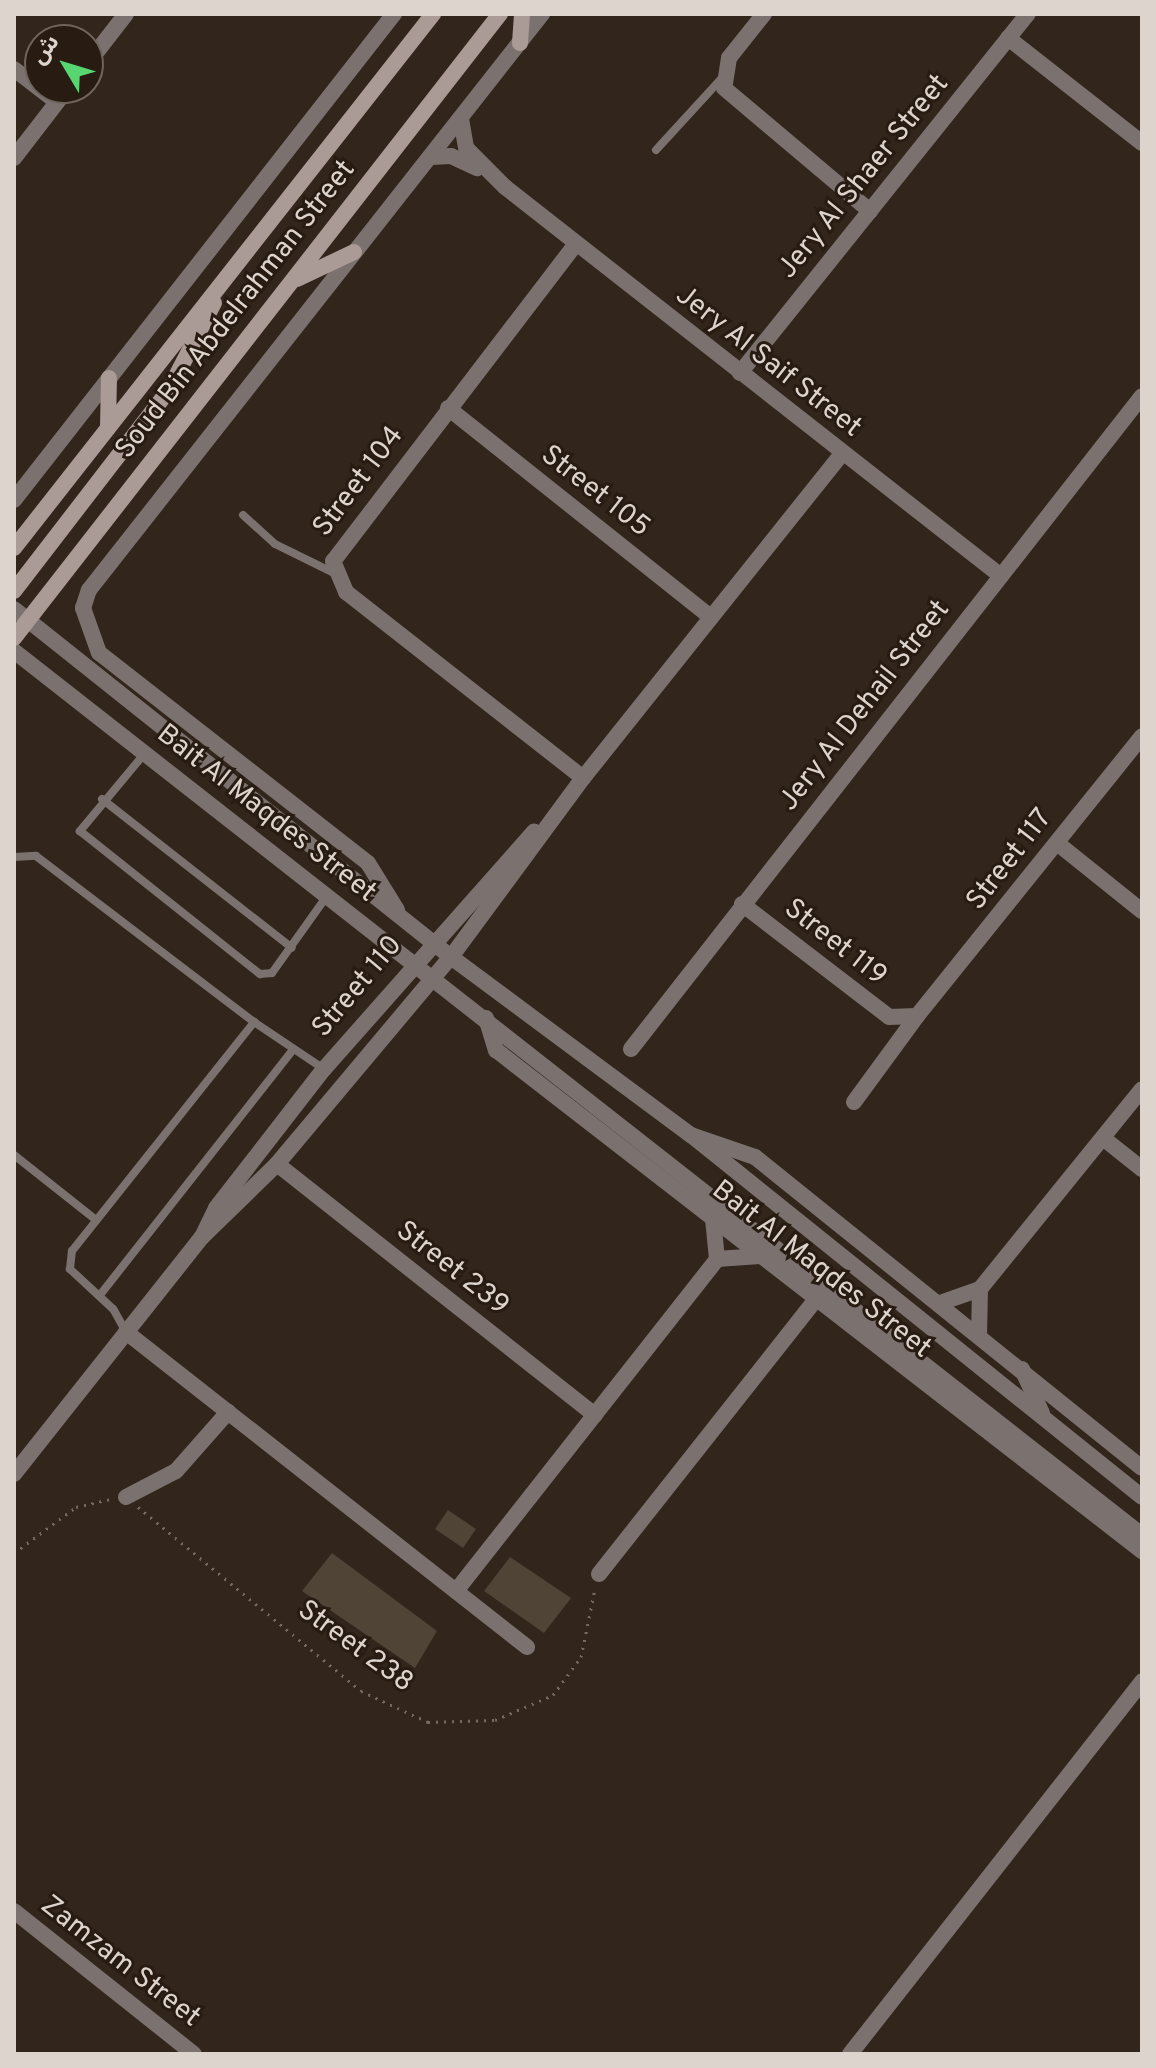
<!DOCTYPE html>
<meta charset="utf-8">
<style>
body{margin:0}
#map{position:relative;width:1156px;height:2068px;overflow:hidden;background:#32251b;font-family:Overpass,"Noto Sans Arabic",sans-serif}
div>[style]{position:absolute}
.building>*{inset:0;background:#4f4436}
.path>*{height:3px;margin-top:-1.5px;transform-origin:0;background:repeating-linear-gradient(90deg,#756a61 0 2px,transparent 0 8px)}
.service>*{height:8px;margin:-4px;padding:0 4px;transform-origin:4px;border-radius:4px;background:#7b726f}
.minor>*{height:16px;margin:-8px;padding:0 8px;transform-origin:8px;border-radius:8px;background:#7b726f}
.tertiary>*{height:16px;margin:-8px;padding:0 8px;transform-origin:8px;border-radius:8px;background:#7b726f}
.secondary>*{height:16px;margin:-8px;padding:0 8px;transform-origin:8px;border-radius:8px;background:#aa9b97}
span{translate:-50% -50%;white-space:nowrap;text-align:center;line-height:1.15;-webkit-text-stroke:6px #281b12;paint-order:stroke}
.street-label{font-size:28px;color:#ddd4ce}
.frame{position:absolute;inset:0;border:16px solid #ddd4ce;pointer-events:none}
.north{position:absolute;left:24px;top:24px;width:80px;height:80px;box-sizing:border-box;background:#281b12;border:2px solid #70655d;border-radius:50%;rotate:308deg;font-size:22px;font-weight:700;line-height:32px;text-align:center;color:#ddd4ce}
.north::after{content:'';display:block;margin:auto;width:28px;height:36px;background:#57d570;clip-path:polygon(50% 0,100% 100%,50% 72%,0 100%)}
</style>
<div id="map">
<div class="building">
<div style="clip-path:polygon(448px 1510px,476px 1529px,463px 1548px,435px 1529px)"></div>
<div style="clip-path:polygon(332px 1553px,437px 1631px,415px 1668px,302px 1591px)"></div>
<div style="clip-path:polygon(510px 1557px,571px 1598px,544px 1633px,484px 1591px)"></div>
</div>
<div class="path">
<div style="left:138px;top:1507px;width:289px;rotate:39.5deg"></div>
<div style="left:361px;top:1691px;width:74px;rotate:24.8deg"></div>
<div style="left:428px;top:1722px;width:67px;rotate:-1.7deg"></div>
<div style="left:495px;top:1720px;width:63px;rotate:-23.3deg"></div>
<div style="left:553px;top:1695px;width:47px;rotate:-53.6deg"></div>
<div style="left:581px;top:1657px;width:69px;rotate:-78.4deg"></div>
<div style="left:14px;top:1553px;width:77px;rotate:-36.6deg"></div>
<div style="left:76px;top:1507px;width:35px;rotate:-13deg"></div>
</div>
<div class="service">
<div style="left:656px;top:150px;width:96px;rotate:-47.5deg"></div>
<div style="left:243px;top:515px;width:43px;rotate:42.2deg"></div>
<div style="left:275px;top:544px;width:66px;rotate:26.2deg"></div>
<div style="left:145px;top:753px;width:102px;rotate:129.8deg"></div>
<div style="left:80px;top:831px;width:230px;rotate:38.5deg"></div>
<div style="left:260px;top:974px;width:12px;rotate:-5deg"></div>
<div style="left:272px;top:973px;width:95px;rotate:-54.5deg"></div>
<div style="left:102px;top:799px;width:241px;rotate:38.1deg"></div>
<div style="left:14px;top:857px;width:22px;rotate:-3deg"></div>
<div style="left:36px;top:856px;width:274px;rotate:37.3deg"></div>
<div style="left:14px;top:1155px;width:105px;rotate:38.4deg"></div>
<div style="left:100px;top:1295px;width:312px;rotate:-51.8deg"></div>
<div style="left:126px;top:1332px;width:26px;rotate:-119deg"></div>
<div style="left:113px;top:1309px;width:59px;rotate:-137.1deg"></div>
<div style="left:70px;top:1269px;width:18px;rotate:-84deg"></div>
<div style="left:72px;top:1251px;width:293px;rotate:-51.5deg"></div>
<div style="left:254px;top:1022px;width:84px;rotate:33.9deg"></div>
</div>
<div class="minor">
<div style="left:764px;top:14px;width:56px;rotate:128.5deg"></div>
<div style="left:729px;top:58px;width:30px;rotate:99deg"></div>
<div style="left:724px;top:88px;width:191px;rotate:40.1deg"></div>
<div style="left:1008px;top:38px;width:170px;rotate:38.1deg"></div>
<div style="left:88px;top:63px;width:62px;rotate:-52.2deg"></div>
<div style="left:14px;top:69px;width:54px;rotate:37.5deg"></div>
<div style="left:461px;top:119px;width:29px;rotate:80deg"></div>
<div style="left:466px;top:148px;width:55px;rotate:45deg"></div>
<div style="left:505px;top:187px;width:630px;rotate:38.11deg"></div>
<div style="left:431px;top:157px;width:20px;rotate:-3deg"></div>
<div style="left:451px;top:156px;width:29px;rotate:25deg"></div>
<div style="left:14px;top:158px;width:88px;rotate:-52.4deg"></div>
<div style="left:575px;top:245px;width:398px;rotate:127.4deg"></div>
<div style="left:333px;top:561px;width:34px;rotate:67deg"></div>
<div style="left:346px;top:592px;width:301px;rotate:38.1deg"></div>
<div style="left:740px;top:373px;width:460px;rotate:-51.3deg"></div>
<div style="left:448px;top:408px;width:336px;rotate:38.5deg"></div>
<div style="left:14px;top:500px;width:617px;rotate:-51.98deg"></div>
<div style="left:1057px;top:843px;width:109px;rotate:38.7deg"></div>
<div style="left:742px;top:904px;width:185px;rotate:37.5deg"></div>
<div style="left:889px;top:1017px;width:28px;rotate:-2deg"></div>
<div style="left:917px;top:1016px;width:359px;rotate:-51.2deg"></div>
<div style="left:397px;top:910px;width:55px;rotate:-121.7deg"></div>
<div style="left:368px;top:863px;width:341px;rotate:-142deg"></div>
<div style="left:99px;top:653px;width:48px;rotate:-109.6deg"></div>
<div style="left:83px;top:608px;width:19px;rotate:-72deg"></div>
<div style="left:89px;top:590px;width:733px;rotate:-51.82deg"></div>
<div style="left:486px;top:1018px;width:34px;rotate:73deg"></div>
<div style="left:496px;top:1050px;width:818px;rotate:37.8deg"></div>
<div style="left:631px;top:1049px;width:829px;rotate:-51.96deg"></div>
<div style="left:854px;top:1102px;width:107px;rotate:-53.8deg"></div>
<div style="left:691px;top:1135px;width:68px;rotate:19deg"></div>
<div style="left:755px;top:1157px;width:496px;rotate:38.8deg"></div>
<div style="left:1103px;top:1138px;width:50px;rotate:38.5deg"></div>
<div style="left:277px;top:1164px;width:405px;rotate:38.3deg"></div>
<div style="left:202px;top:1237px;width:32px;rotate:-64deg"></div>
<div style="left:216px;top:1208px;width:176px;rotate:-52.2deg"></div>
<div style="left:324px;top:1069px;width:317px;rotate:-48.5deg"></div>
<div style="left:717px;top:1259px;width:43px;rotate:-4deg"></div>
<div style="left:940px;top:1303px;width:42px;rotate:-19.3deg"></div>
<div style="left:980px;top:1289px;width:257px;rotate:-51deg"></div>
<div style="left:126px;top:1332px;width:510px;rotate:38.15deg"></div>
<div style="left:979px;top:1336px;width:47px;rotate:-88.8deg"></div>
<div style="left:14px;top:1474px;width:303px;rotate:-51.6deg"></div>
<div style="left:202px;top:1237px;width:105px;rotate:-44.2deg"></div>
<div style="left:277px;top:1164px;width:270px;rotate:-50deg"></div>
<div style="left:451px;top:957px;width:222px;rotate:-53.6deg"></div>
<div style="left:583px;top:778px;width:416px;rotate:-51.4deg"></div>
<div style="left:126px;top:1497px;width:56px;rotate:-27.5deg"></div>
<div style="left:176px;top:1471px;width:79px;rotate:-48.6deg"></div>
<div style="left:599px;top:1574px;width:350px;rotate:-51.7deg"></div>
<div style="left:456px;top:1591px;width:422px;rotate:-51.8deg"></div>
<div style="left:717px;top:1259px;width:40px;rotate:-95.7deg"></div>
<div style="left:14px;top:1911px;width:230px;rotate:38.5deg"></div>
<div style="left:850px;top:2054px;width:474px;rotate:-51.9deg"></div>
</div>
<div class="tertiary">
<div style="left:14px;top:609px;width:559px;rotate:38.53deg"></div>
<div style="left:451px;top:957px;width:299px;rotate:36.6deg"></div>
<div style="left:691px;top:1135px;width:578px;rotate:38.75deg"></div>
<div style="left:14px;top:651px;width:1433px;rotate:38.09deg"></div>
<div style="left:1022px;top:1369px;width:48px;rotate:65.6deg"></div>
</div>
<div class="secondary">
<div style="left:520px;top:43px;width:29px;rotate:-86deg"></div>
<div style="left:297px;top:279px;width:63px;rotate:-25.3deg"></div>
<div style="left:108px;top:428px;width:50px;rotate:-88.9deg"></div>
<div style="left:14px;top:548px;width:679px;rotate:-51.88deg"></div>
<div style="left:14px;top:591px;width:254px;rotate:-52.4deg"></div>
<div style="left:169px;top:390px;width:98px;rotate:-62.7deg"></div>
<div style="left:14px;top:638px;width:791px;rotate:-52.09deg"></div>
</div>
<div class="street-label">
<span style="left:864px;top:177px;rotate:-51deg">Jery Al Shaer Street</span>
<span style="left:236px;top:310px;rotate:-52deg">Soud Bin Abdelrahman Street</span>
<span style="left:768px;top:362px;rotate:38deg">Jery Al Saif Street</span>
<span style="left:359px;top:482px;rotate:-53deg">Street 104</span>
<span style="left:595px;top:492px;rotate:38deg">Street 105</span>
<span style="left:865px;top:706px;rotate:-52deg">Jery Al Dehail Street</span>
<span style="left:266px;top:814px;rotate:38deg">Bait Al Maqdes Street</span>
<span style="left:1010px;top:860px;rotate:-52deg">Street 117</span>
<span style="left:835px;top:943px;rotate:38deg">Street 119</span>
<span style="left:358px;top:987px;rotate:-50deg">Street 110</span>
<span style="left:452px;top:1269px;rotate:38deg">Street 239</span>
<span style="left:821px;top:1270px;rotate:38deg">Bait Al Maqdes Street</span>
<span style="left:355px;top:1647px;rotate:36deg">Street 238</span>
<span style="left:120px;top:1962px;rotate:38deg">Zamzam Street</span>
</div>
<div class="frame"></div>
<div class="north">ش</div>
</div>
